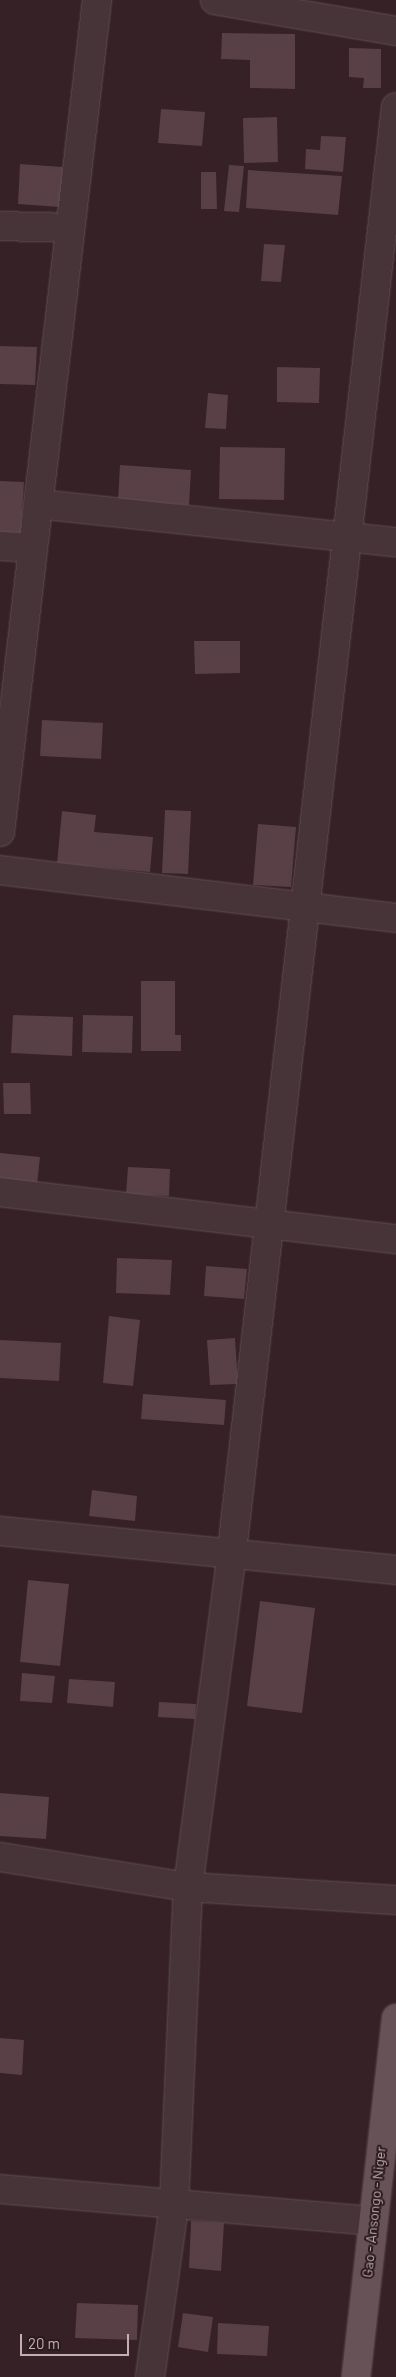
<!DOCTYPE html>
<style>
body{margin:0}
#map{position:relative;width:396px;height:2377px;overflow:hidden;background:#352126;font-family:Barlow,sans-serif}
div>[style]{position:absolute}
.building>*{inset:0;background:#584046}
.roads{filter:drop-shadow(0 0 1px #614f53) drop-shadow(0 0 1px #614f53)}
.minor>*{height:28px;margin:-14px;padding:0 14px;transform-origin:14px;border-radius:14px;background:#463439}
.major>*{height:28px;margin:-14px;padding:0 14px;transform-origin:14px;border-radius:14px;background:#665257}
span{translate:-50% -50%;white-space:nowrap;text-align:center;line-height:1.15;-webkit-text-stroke:4px #2a1a1e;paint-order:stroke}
.street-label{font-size:14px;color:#c3afb3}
.scale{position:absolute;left:20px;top:2334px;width:109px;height:22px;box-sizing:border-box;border:2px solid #c3afb3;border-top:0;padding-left:6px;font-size:15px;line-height:18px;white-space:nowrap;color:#c3afb3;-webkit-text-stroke:4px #2a1a1e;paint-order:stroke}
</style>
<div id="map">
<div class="building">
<div style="clip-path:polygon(222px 33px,295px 34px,295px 89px,250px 88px,250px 60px,221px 59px)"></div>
<div style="clip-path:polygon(349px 48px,381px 49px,381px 88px,363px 88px,364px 78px,349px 77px)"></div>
<div style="clip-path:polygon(161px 109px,205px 112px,202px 146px,158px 143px)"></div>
<div style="clip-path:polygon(277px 117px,278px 162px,244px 163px,243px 118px)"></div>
<div style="clip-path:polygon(321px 136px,346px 137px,343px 172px,305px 169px,306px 149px,320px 150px)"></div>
<div style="clip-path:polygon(20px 164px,63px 167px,60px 207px,18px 204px)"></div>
<div style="clip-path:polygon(229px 165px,244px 166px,239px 212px,224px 211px)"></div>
<div style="clip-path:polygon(248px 170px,342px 176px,338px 215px,246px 208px)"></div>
<div style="clip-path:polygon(201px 172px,216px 172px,217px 209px,201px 209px)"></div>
<div style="clip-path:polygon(264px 244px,285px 245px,281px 282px,261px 281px)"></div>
<div style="clip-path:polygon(0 346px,37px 347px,35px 385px,0 384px)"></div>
<div style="clip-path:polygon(277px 367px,320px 368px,319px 403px,277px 402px)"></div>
<div style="clip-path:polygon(208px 393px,228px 395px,226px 429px,205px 428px)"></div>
<div style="clip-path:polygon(220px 447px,285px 448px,284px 500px,219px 499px)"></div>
<div style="clip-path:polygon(120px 465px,191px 470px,189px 505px,118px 501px)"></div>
<div style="clip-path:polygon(0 481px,24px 482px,21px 533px,0 532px)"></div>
<div style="clip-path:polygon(194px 641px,240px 641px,240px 673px,195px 674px)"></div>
<div style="clip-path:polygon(42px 720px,103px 723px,101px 759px,40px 756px)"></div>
<div style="clip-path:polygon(165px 810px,191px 811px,188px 874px,162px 873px)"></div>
<div style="clip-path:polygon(62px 811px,96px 815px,94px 832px,153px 837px,150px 872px,57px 863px)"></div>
<div style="clip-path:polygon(258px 824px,296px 827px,291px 887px,253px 885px)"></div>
<div style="clip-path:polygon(141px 981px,175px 981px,175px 1035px,181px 1035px,181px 1051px,141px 1051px)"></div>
<div style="clip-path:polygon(13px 1015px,73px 1017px,72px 1056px,11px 1053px)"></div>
<div style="clip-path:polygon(83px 1015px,133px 1016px,132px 1053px,82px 1052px)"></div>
<div style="clip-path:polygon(3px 1083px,30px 1083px,31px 1114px,4px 1114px)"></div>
<div style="clip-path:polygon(0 1153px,40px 1157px,37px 1185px,0 1181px)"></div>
<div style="clip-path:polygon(128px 1167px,170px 1169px,169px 1196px,126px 1194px)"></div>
<div style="clip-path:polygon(117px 1258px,172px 1260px,170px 1295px,116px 1293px)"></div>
<div style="clip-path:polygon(206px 1266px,247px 1269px,244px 1299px,204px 1296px)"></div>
<div style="clip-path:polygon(109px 1316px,140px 1320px,133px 1386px,103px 1383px)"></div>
<div style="clip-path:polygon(235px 1338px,238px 1384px,210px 1385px,207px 1340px)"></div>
<div style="clip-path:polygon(0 1340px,61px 1343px,59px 1381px,0 1378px)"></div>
<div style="clip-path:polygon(143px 1394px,226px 1400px,224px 1425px,141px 1419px)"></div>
<div style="clip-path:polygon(92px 1490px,137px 1496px,135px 1521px,89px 1516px)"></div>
<div style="clip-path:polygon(28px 1580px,69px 1584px,60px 1666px,20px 1662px)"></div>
<div style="clip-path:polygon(260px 1601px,315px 1608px,302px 1713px,247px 1706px)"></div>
<div style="clip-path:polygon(22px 1673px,55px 1676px,52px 1703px,20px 1701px)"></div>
<div style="clip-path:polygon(69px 1679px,115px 1682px,113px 1707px,67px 1703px)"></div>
<div style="clip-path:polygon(159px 1702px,196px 1704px,195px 1719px,158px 1717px)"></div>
<div style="clip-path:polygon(0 1793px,49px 1797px,46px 1839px,0 1836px)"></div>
<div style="clip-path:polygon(0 2038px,24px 2040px,22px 2075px,0 2073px)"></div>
<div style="clip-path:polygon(191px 2221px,224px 2223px,221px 2271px,189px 2268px)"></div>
<div style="clip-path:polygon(77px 2303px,138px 2305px,137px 2340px,75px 2338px)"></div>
<div style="clip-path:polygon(183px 2313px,213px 2317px,208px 2352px,178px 2347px)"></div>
<div style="clip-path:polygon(218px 2323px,269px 2326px,267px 2356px,217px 2354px)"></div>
</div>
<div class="roads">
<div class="minor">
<div style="left:215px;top:0;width:184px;rotate:9.7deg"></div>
<div style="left:0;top:226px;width:70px;rotate:1.6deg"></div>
<div style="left:38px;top:504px;width:360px;rotate:6.1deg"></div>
<div style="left:0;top:546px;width:33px;rotate:3deg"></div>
<div style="left:0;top:832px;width:838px;rotate:-83.35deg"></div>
<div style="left:0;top:870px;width:399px;rotate:6.9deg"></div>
<div style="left:0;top:1192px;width:399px;rotate:6.8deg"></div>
<div style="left:0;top:1531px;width:398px;rotate:5.6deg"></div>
<div style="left:0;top:1857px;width:190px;rotate:9.1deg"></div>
<div style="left:188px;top:1887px;width:208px;rotate:3.6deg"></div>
<div style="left:0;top:2189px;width:374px;rotate:4.9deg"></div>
<div style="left:150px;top:2377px;width:173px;rotate:-82deg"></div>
<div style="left:174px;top:2206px;width:319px;rotate:-87.5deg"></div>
<div style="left:188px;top:1887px;width:339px;rotate:-82.5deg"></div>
<div style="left:232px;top:1551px;width:1453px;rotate:-83.52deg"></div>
</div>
<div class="major">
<div style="left:356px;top:2377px;width:361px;rotate:-83.6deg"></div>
</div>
</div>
<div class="street-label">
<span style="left:374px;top:2212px;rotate:-84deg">Gao - Ansongo - Niger</span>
</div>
<div class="scale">20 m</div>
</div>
